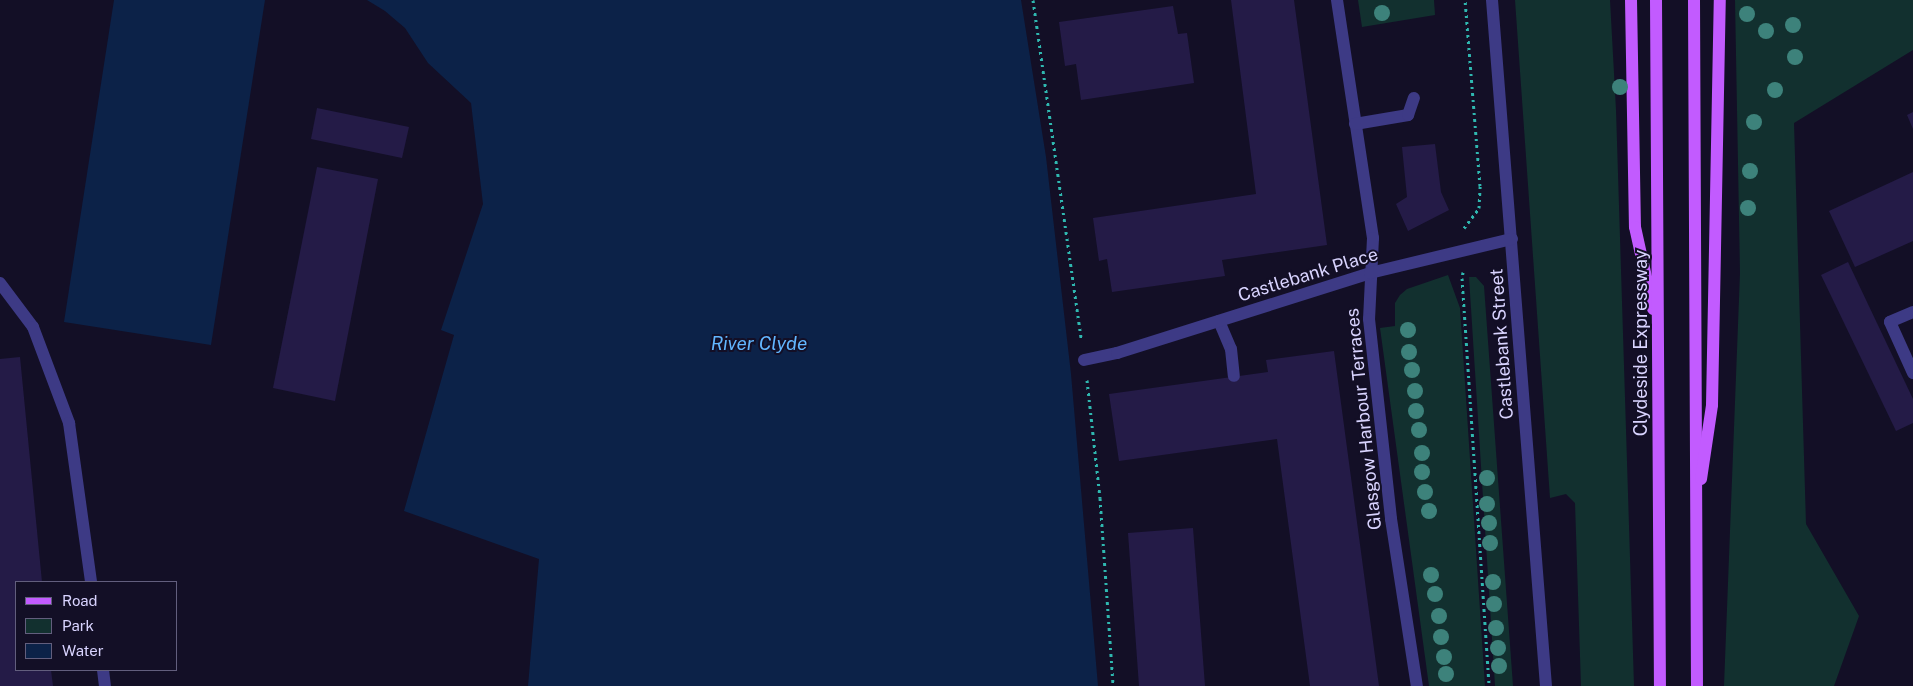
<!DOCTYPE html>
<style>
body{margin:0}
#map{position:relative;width:1913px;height:686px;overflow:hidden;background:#130f26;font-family:"Public Sans",sans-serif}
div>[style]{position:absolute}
.green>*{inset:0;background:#12302f}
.water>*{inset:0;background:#0c2248}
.building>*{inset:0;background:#241b47}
.path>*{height:3px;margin-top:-1.5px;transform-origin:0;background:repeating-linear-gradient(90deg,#2fb8b0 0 2.5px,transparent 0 6.5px)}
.minor>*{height:12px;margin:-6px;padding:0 6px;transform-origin:6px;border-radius:6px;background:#3d3a85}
.major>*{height:12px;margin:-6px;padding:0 6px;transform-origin:6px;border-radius:6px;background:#c25bff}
.trees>*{width:16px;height:16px;margin:-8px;border-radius:50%;background:#3d827b}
span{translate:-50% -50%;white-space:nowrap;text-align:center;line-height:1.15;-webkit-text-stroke:4px #130f26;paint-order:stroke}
.street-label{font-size:18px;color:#d9d4ff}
.water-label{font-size:19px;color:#62b6ff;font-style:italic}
.legend{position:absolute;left:15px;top:581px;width:162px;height:90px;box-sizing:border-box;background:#130f26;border:1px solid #625e7d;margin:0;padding:6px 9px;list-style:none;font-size:15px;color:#d9d4ff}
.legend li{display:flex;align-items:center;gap:10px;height:25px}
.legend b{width:25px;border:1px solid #625e7d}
</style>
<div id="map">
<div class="green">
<div style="clip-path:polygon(1358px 0,1434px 0,1435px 15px,1362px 27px)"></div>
<div style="clip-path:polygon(1515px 0,1610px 0,1616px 110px,1634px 686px,1581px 686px,1575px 503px,1566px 494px,1550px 498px)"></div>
<div style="clip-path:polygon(1735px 0,1913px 0,1913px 50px,1794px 123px,1806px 524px,1859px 616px,1834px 686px,1724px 686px,1740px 273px)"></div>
<div style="clip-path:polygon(1448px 275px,1460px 308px,1485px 686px,1429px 686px,1380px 328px,1395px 326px,1395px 303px,1400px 295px,1407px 289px)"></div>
<div style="clip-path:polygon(1469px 277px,1476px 277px,1484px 286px,1513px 686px,1495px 686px)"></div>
</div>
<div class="water">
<div style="clip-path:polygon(114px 0,265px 0,211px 345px,64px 322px)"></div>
<div style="clip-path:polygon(367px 0,1021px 0,1046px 157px,1071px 374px,1098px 686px,528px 686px,539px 559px,404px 511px,454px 335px,441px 330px,483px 204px,471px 103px,428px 63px,405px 28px,385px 11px)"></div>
</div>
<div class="building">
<div style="clip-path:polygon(1231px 0,1294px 0,1327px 245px,1222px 260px,1225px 276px,1112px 292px,1107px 259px,1099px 261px,1093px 218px,1256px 194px)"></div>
<div style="clip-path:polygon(1173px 6px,1178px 34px,1187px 33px,1194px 83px,1081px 100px,1076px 64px,1065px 66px,1059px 22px)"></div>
<div style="clip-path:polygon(317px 108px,409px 127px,402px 158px,311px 139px)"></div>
<div style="clip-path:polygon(1913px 112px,1913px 129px,1907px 115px)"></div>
<div style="clip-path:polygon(1435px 144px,1441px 192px,1449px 210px,1408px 231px,1396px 204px,1407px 197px,1402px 147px)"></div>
<div style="clip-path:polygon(317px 167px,378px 179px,335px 401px,273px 388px)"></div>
<div style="clip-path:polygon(1913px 172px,1913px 241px,1855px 267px,1829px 211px)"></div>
<div style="clip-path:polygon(1848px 262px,1913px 399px,1913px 423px,1896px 431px,1821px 275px)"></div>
<div style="clip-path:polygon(1334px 351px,1379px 686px,1310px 686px,1277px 439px,1119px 461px,1109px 394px,1268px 372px,1266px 360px)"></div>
<div style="clip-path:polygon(20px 357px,42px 582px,16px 582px,16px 670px,51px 670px,53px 686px,0 686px,0 359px)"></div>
<div style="clip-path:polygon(1193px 528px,1205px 686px,1139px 686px,1128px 533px)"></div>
</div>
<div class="path">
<div style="left:1033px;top:0;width:342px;rotate:81.9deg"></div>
<div style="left:1464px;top:228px;width:25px;rotate:-53deg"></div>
<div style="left:1479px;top:208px;width:22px;rotate:-87deg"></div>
<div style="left:1480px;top:186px;width:187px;rotate:-94.6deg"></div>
<div style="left:1463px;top:272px;width:6px;rotate:99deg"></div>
<div style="left:1462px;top:278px;width:409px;rotate:86.2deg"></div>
<div style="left:1087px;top:380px;width:119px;rotate:83.7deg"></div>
<div style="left:1100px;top:498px;width:188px;rotate:86deg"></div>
</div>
<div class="minor">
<div style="left:1337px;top:0;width:241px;rotate:81.4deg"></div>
<div style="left:1373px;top:238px;width:81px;rotate:92.8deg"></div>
<div style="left:1369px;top:319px;width:201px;rotate:83.7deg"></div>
<div style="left:1391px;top:519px;width:169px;rotate:81.2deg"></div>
<div style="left:1492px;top:0;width:688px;rotate:85.5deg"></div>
<div style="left:1355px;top:124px;width:54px;rotate:-9.6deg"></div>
<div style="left:1408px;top:115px;width:18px;rotate:-71deg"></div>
<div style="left:0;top:283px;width:55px;rotate:53.1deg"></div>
<div style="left:33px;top:327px;width:103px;rotate:69.4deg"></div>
<div style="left:69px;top:423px;width:161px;rotate:82.1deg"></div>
<div style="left:1913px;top:312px;width:25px;rotate:157deg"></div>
<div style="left:1890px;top:322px;width:56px;rotate:65.7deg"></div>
<div style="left:1219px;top:321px;width:30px;rotate:67deg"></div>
<div style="left:1231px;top:349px;width:27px;rotate:84deg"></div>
<div style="left:1084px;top:360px;width:34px;rotate:-12deg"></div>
<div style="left:1117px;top:353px;width:265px;rotate:-17.5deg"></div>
<div style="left:1370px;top:273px;width:146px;rotate:-13.5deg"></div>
<div style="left:103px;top:670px;width:16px;rotate:83deg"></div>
</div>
<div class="major">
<div style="left:1631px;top:0;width:227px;rotate:89deg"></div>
<div style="left:1635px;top:227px;width:84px;rotate:77.6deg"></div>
<div style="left:1656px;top:0;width:686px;rotate:89.67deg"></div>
<div style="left:1694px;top:0;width:686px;rotate:89.75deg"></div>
<div style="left:1701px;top:479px;width:75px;rotate:-81.5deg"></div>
<div style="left:1712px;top:405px;width:405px;rotate:-88.9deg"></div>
</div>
<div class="trees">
<div style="left:1382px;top:13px"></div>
<div style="left:1747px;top:14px"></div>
<div style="left:1793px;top:25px"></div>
<div style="left:1766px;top:31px"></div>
<div style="left:1795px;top:57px"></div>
<div style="left:1620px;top:87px"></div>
<div style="left:1775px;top:90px"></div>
<div style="left:1754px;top:122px"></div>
<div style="left:1750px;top:171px"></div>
<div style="left:1748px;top:208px"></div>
<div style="left:1408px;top:330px"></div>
<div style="left:1409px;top:352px"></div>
<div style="left:1412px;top:370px"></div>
<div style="left:1415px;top:391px"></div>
<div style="left:1416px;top:411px"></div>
<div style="left:1419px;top:430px"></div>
<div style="left:1422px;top:453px"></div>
<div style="left:1422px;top:472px"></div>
<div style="left:1487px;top:478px"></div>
<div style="left:1425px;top:492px"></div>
<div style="left:1487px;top:504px"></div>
<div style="left:1429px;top:511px"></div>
<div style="left:1489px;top:523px"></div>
<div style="left:1490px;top:543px"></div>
<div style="left:1431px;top:575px"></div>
<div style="left:1493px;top:582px"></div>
<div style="left:1435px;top:594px"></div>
<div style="left:1494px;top:604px"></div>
<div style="left:1439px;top:616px"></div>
<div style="left:1496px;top:628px"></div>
<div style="left:1441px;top:637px"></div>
<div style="left:1498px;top:648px"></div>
<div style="left:1444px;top:657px"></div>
<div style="left:1499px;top:666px"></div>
<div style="left:1446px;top:674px"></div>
</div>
<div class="street-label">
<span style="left:1308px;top:275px;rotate:-17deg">Castlebank Place</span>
<span style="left:1641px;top:343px;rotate:-90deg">Clydeside Expressway</span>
<span style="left:1502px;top:344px;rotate:-94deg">Castlebank Street</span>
<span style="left:1364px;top:419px;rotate:-96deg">Glasgow Harbour Terraces</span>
</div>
<div class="water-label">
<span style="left:759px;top:344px">River Clyde</span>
</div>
<ul class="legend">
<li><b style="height:6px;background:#c25bff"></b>Road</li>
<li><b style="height:14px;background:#12302f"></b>Park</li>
<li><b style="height:14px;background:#0c2248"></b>Water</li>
</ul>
</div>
